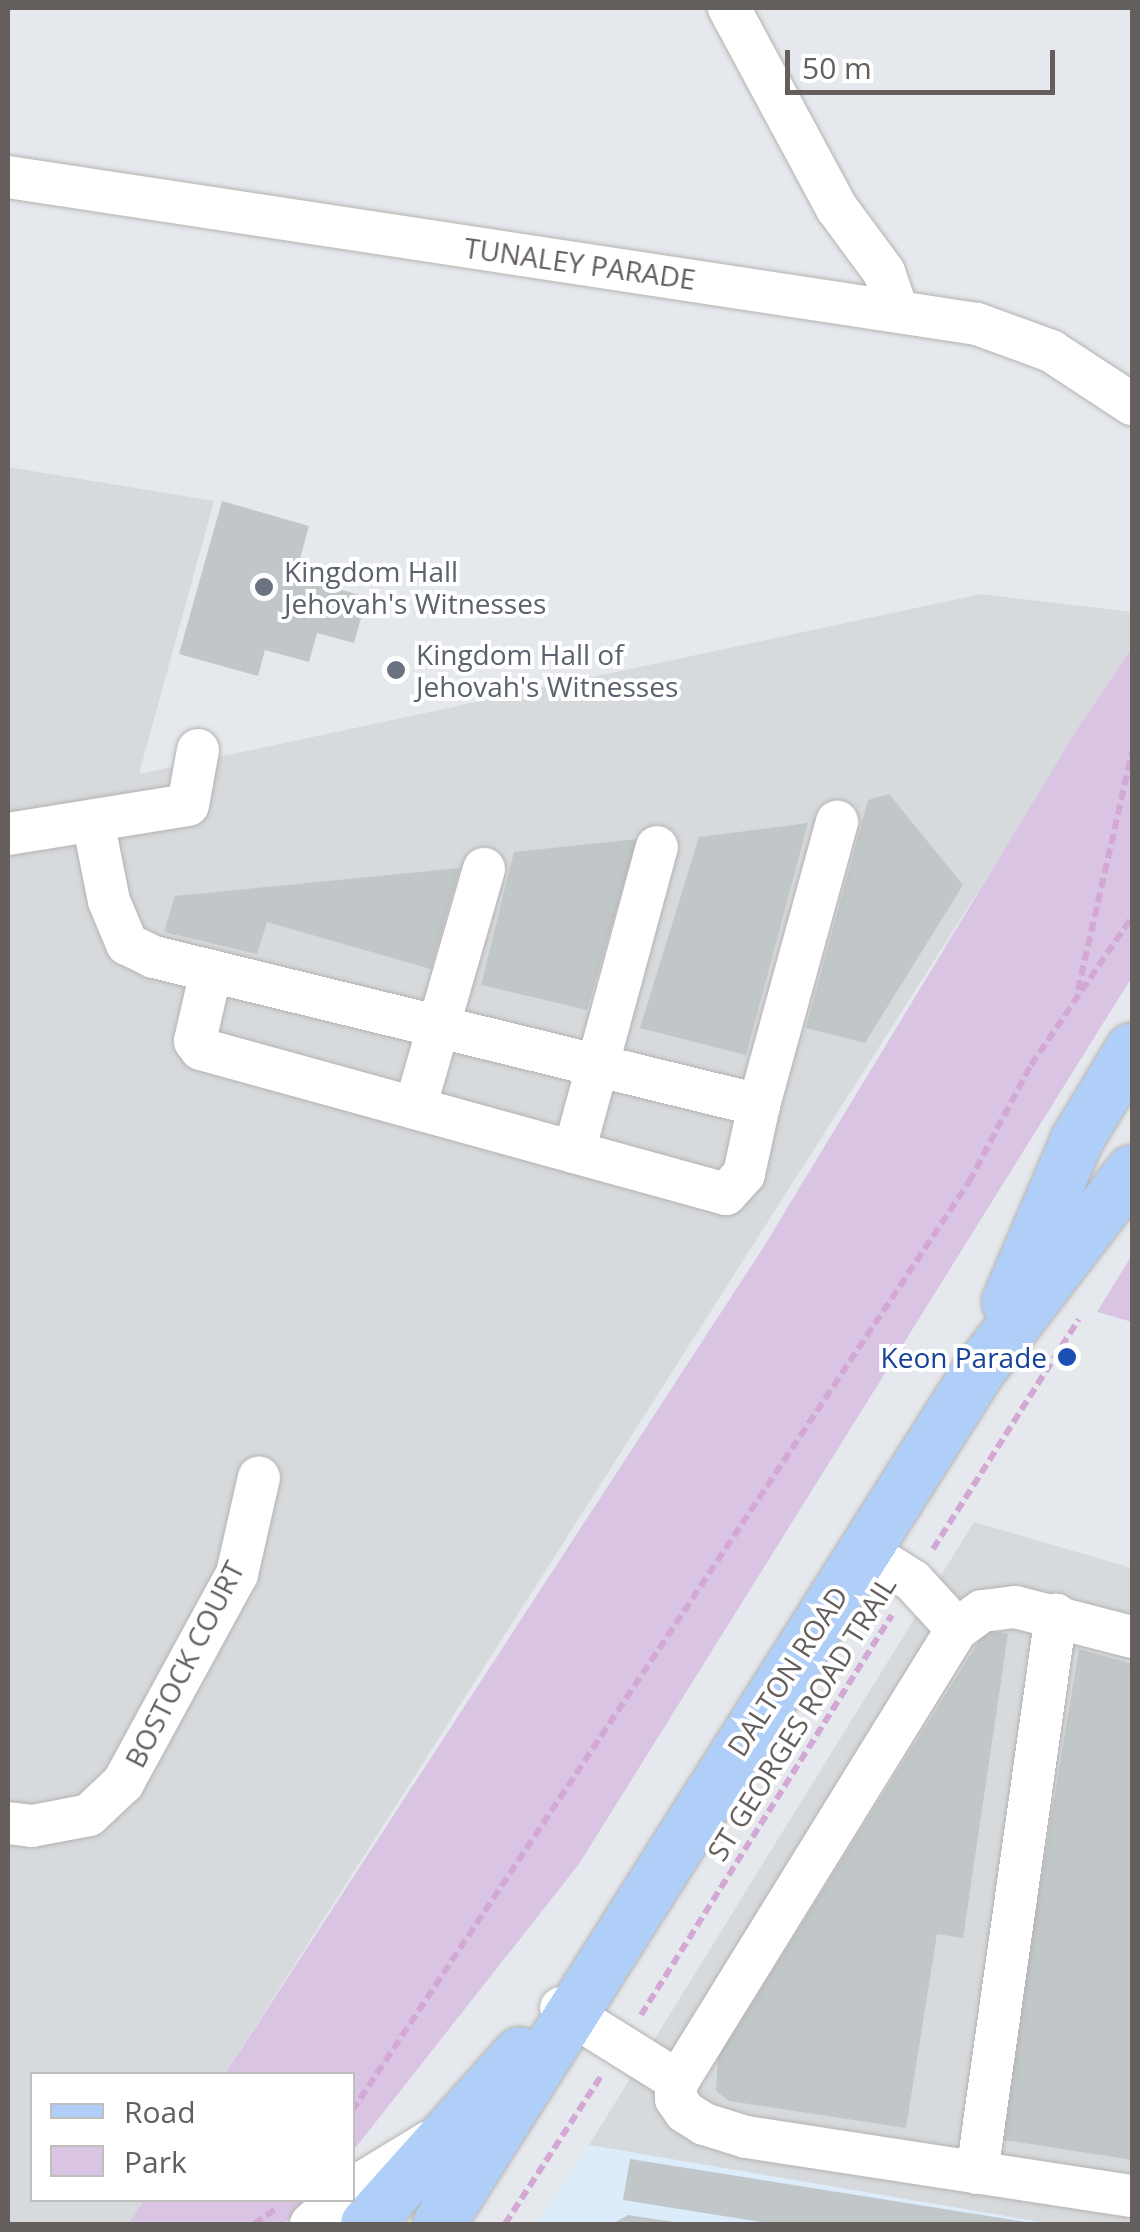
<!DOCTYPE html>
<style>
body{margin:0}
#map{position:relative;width:1140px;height:2232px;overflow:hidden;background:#e5e9ee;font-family:"Open Sans",sans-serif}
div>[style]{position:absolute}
.commercial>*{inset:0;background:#ddecfb}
.industrial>*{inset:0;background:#d7dadd}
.green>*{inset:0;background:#dac4e3}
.building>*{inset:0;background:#c1c6c9}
.path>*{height:6px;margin-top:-3px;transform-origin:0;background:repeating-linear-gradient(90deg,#d3a8d4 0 10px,transparent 0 15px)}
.roads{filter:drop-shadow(0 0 2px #b6b2b0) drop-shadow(0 0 2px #b6b2b0)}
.minor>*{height:42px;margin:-21px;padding:0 21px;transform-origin:21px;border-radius:21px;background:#fff}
.major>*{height:52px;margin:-26px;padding:0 26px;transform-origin:26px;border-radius:26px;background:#b0cff8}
.dots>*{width:28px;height:28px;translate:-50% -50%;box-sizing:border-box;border:5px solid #fff;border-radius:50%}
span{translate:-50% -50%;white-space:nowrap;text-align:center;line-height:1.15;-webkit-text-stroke:8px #fff;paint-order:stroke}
.street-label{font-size:28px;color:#645f5d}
.worship-label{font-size:28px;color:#5b616d}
.left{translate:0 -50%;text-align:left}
.transit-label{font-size:28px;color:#164399}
.right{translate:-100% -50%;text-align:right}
.frame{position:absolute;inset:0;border:10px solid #645f5d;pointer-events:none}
.legend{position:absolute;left:30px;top:2072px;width:325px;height:130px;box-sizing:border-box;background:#fff;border:2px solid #c1bfbe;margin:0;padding:12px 18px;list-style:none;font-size:30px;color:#645f5d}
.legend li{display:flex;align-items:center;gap:20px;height:50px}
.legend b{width:50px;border:2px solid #c1bfbe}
.scale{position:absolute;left:785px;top:50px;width:270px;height:45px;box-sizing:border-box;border:5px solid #645f5d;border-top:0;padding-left:12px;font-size:30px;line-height:35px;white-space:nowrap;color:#645f5d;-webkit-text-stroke:8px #fff;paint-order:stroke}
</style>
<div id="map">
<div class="commercial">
<div style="clip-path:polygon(589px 2145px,1053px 2224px,538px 2224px)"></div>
</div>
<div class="industrial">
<div style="clip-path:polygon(8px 467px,214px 501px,139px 774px,981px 594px,1132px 612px,1132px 650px,225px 2074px,32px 2074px,32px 2200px,144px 2200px,128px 2224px,8px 2224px)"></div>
<div style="clip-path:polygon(974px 1522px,1132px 1568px,1132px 2224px,1053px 2224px,589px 2145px)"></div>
</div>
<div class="green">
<div style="clip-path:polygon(1132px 648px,1132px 977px,579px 1864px,353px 2151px,352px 2074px,225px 2074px,763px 1248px,1078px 728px)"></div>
<div style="clip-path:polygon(1132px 1255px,1132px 1322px,1097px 1312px)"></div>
<div style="clip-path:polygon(144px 2200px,314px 2200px,282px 2224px,128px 2224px)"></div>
</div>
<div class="building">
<div style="clip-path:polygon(222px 501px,309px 526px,295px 577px,367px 597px,354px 643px,317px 633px,309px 662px,265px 650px,258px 676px,179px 654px)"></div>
<div style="clip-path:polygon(889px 794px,963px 885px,865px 1043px,806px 1028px,868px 800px)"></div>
<div style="clip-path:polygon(808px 823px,746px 1055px,640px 1028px,699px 837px)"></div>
<div style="clip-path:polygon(637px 839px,587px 1010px,481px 985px,514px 852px)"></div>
<div style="clip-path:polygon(460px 868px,431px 969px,267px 922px,257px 954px,164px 932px,175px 896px)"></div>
<div style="clip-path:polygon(986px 1630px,1008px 1634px,963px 1938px,937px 1934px,906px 2128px,729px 2101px,716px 2091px,718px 2057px)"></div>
<div style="clip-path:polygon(1079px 1649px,1132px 1664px,1132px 2160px,998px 2139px)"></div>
<div style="clip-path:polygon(630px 2159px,1026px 2222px,1026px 2224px,774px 2224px,623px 2200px)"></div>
<div style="clip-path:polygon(628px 2215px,674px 2222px,674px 2224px,612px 2224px)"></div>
</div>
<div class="path">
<div style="left:1078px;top:990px;width:243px;rotate:-77.2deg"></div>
<div style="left:933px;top:1549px;width:272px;rotate:-57.6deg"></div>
<div style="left:641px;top:2015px;width:472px;rotate:-57.9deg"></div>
<div style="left:352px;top:2111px;width:1115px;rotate:-56.41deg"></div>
<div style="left:969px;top:1182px;width:132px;rotate:-62.1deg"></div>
<div style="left:1031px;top:1065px;width:179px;rotate:-55.7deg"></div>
<div style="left:254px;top:2224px;width:28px;rotate:-35deg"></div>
<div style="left:505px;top:2224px;width:176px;rotate:-57deg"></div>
</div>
<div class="roads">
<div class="minor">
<div style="left:729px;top:8px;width:226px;rotate:61.7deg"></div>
<div style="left:836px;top:207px;width:81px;rotate:53.6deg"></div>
<div style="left:884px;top:272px;width:40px;rotate:71.1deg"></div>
<div style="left:8px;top:177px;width:980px;rotate:8.63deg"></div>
<div style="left:977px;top:324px;width:79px;rotate:20deg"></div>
<div style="left:1051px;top:351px;width:97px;rotate:33.2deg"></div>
<div style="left:93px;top:821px;width:82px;rotate:78.7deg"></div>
<div style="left:109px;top:901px;width:47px;rotate:67.3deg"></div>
<div style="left:127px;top:944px;width:30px;rotate:26deg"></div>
<div style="left:154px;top:957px;width:623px;rotate:13.75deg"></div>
<div style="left:759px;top:1105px;width:71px;rotate:102.3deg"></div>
<div style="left:744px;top:1174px;width:27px;rotate:132deg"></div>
<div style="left:726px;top:1194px;width:545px;rotate:-164.56deg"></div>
<div style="left:201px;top:1049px;width:10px;rotate:-127deg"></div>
<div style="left:195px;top:1041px;width:72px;rotate:-77.1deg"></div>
<div style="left:8px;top:834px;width:182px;rotate:-9.2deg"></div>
<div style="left:188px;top:805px;width:56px;rotate:-79.7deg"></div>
<div style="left:759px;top:1105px;width:294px;rotate:-74.6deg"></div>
<div style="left:415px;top:1108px;width:249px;rotate:-73.9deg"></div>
<div style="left:574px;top:1152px;width:316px;rotate:-74.8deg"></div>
<div style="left:864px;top:1550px;width:58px;rotate:32.3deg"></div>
<div style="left:913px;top:1581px;width:65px;rotate:47.5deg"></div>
<div style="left:1132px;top:1637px;width:121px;rotate:-165.6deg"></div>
<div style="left:1015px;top:1607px;width:33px;rotate:173deg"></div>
<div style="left:982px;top:1611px;width:31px;rotate:144deg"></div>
<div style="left:957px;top:1629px;width:535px;rotate:121.7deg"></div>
<div style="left:676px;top:2084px;width:15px;rotate:90deg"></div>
<div style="left:676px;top:2099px;width:16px;rotate:55deg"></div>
<div style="left:685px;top:2112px;width:22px;rotate:32deg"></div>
<div style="left:704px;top:2124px;width:44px;rotate:17.2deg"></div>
<div style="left:746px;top:2137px;width:390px;rotate:8.7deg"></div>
<div style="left:8px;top:1823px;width:24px;rotate:7deg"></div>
<div style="left:32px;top:1826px;width:58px;rotate:-10.9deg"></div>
<div style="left:89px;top:1815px;width:47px;rotate:-43.3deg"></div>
<div style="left:123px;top:1783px;width:238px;rotate:-61.4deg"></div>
<div style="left:237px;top:1574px;width:99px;rotate:-77.2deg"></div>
<div style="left:561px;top:2008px;width:138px;rotate:32deg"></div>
<div style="left:977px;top:2173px;width:564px;rotate:-81.94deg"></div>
<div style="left:352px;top:2189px;width:90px;rotate:-31.4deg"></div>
<div style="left:311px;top:2224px;width:36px;rotate:-42deg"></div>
</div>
<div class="major">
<div style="left:1008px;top:1302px;width:176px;rotate:-66.9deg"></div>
<div style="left:1077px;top:1140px;width:106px;rotate:-58.9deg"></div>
<div style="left:367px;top:2224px;width:229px;rotate:-48.2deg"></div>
<div style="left:439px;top:2224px;width:1008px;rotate:-57.68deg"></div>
<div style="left:978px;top:1372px;width:253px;rotate:-52.5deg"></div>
</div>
</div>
<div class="dots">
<div style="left:264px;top:587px;background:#6b7280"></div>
<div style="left:396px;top:670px;background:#6b7280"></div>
<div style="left:1067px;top:1357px;background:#1a4fb4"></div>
</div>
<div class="street-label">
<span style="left:580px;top:263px;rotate:8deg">TUNALEY PARADE</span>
<span style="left:184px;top:1664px;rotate:-63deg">BOSTOCK COURT</span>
<span style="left:787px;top:1671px;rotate:-57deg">DALTON ROAD</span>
<span style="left:801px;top:1718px;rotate:-58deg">ST GEORGES ROAD TRAIL</span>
</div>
<div class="worship-label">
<span class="left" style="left:284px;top:587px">Kingdom Hall<br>Jehovah's Witnesses</span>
<span class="left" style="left:416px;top:670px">Kingdom Hall of<br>Jehovah's Witnesses</span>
</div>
<div class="transit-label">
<span class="right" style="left:1047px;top:1357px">Keon Parade</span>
</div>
<div class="frame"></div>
<ul class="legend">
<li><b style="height:12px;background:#b0cff8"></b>Road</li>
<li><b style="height:28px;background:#dac4e3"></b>Park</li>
</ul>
<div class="scale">50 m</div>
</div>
